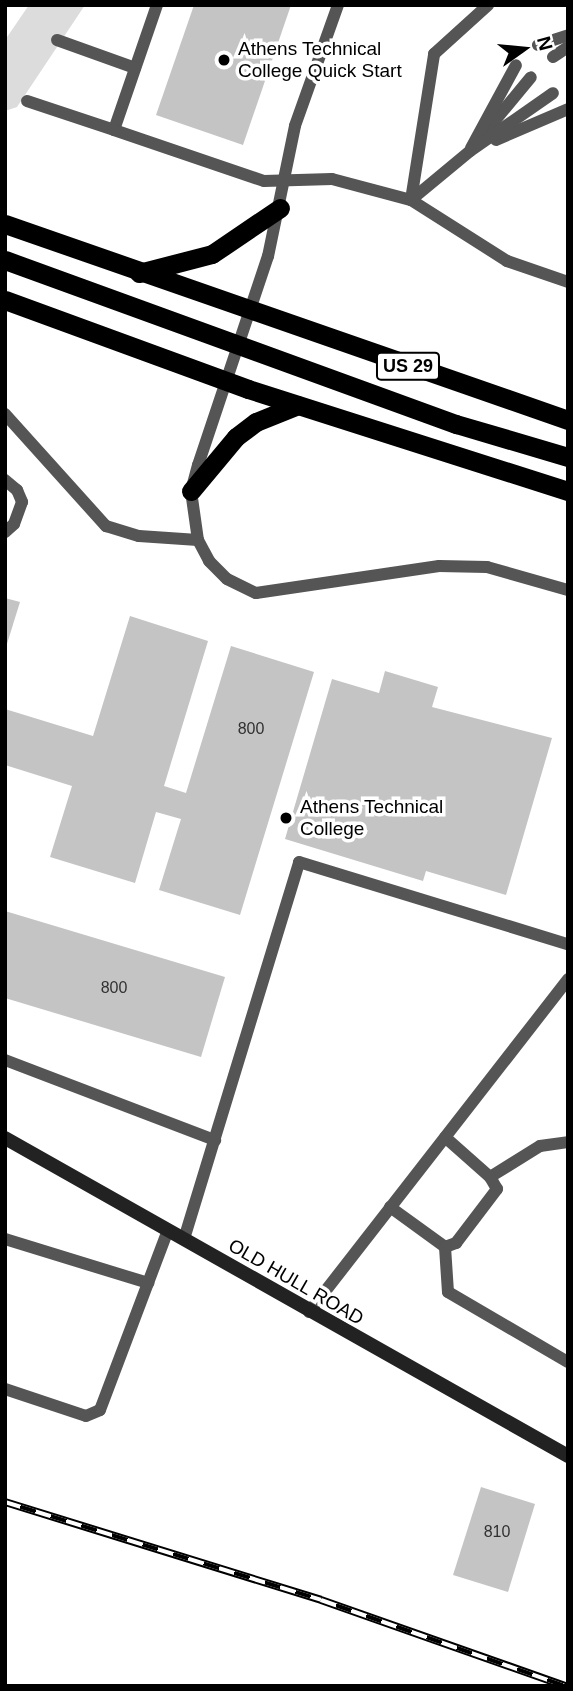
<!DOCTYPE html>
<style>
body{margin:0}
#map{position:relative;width:573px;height:1691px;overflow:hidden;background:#fff;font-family:Arial,sans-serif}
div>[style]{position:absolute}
.green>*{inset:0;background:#dcdcdc}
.building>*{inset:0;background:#c4c4c4}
.service>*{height:12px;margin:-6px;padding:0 6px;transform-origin:6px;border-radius:6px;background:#555}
.secondary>*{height:14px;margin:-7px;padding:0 7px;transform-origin:7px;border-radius:7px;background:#222}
.trunk>*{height:19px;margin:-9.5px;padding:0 9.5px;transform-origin:9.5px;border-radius:9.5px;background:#000}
.rail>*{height:8px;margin-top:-4px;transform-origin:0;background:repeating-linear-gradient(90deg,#fff 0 16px,#000 0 32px);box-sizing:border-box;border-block:2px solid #000}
.dots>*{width:19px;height:19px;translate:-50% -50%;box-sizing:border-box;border:4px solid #fff;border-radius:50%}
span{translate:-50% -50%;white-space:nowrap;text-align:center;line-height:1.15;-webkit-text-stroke:7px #fff;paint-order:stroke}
.number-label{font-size:16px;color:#313131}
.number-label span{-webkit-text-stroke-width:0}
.shield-label span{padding:2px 5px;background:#fff;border:2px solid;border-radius:5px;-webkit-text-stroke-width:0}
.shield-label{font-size:18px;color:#000;font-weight:700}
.poi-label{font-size:19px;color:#000}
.left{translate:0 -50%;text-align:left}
.street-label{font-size:19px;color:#000}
.frame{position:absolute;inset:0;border:7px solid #000;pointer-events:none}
.north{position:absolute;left:489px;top:14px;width:70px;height:70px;-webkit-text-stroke:5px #fff;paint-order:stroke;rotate:75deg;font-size:19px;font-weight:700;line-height:28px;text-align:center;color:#000}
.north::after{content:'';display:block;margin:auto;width:24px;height:32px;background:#000;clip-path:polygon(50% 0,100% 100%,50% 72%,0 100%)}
</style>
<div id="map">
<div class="green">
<div style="clip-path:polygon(29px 5px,85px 5px,17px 107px,5px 111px,5px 40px)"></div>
</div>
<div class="building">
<div style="clip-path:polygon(194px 5px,291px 5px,243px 145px,156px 115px)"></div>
<div style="clip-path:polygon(5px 598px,20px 602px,6px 647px,5px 647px)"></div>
<div style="clip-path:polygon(130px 616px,208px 641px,164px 786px,186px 793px,231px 646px,314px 672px,240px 915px,159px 890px,181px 819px,156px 812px,135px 883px,50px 857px,72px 786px,5px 765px,5px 709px,93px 736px)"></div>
<div style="clip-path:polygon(385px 671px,438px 687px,432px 707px,552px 738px,506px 895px,426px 871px,423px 881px,285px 839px,332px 679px,379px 693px)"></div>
<div style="clip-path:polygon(5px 911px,225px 977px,201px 1057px,5px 998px)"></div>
<div style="clip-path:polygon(481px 1487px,535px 1504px,508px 1592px,453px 1575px)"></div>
</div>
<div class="service">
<div style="left:157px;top:5px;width:132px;rotate:109deg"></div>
<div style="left:114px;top:130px;width:158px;rotate:18.8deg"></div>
<div style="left:264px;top:181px;width:68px;rotate:-1.7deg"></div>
<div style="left:332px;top:179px;width:82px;rotate:14.9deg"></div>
<div style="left:411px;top:200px;width:114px;rotate:32.4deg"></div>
<div style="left:507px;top:261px;width:65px;rotate:19deg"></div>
<div style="left:338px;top:5px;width:128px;rotate:109.6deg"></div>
<div style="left:295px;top:126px;width:133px;rotate:101.7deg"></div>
<div style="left:268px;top:256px;width:220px;rotate:108.5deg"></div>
<div style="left:198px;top:465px;width:27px;rotate:105deg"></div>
<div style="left:191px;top:491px;width:49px;rotate:81.9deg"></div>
<div style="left:198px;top:540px;width:24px;rotate:62deg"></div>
<div style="left:209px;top:561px;width:25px;rotate:45deg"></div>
<div style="left:227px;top:579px;width:32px;rotate:26deg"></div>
<div style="left:256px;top:593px;width:185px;rotate:-8.4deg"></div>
<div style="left:439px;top:566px;width:48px;rotate:1.2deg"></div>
<div style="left:487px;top:567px;width:84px;rotate:15.9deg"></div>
<div style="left:57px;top:40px;width:83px;rotate:19.7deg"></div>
<div style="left:538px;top:45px;width:32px;rotate:-18deg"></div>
<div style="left:553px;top:57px;width:18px;rotate:-34deg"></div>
<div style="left:27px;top:101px;width:92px;rotate:18.4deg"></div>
<div style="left:488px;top:129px;width:67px;rotate:-50.4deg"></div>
<div style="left:496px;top:140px;width:78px;rotate:-23.3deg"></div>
<div style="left:471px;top:148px;width:94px;rotate:-61.5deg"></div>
<div style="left:411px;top:200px;width:148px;rotate:-81deg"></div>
<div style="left:434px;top:54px;width:73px;rotate:-42.2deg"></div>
<div style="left:411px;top:200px;width:77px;rotate:-39.7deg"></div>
<div style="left:470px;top:151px;width:101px;rotate:-34.9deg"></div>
<div style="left:5px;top:414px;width:151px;rotate:48deg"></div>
<div style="left:106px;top:526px;width:34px;rotate:17deg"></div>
<div style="left:139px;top:536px;width:59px;rotate:3.9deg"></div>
<div style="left:5px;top:480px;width:16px;rotate:40deg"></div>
<div style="left:17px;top:490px;width:13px;rotate:67deg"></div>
<div style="left:22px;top:502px;width:23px;rotate:110deg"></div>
<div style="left:14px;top:524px;width:12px;rotate:138deg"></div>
<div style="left:5px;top:1060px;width:225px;rotate:20.9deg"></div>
<div style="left:490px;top:1177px;width:59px;rotate:-31.8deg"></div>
<div style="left:540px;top:1146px;width:28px;rotate:-8deg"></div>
<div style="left:390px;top:1207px;width:68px;rotate:36deg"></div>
<div style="left:445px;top:1247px;width:12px;rotate:-20deg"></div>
<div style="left:456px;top:1243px;width:68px;rotate:-52.8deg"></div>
<div style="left:497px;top:1189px;width:14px;rotate:-120deg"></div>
<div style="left:490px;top:1177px;width:60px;rotate:-138.4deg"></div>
<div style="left:5px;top:1239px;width:150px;rotate:17.1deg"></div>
<div style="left:184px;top:1239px;width:394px;rotate:-73deg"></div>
<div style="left:299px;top:862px;width:281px;rotate:17deg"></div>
<div style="left:445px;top:1247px;width:45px;rotate:86.2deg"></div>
<div style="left:448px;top:1292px;width:139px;rotate:30.3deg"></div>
<div style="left:309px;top:1312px;width:422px;rotate:-52.1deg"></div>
<div style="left:5px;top:1389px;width:85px;rotate:18.4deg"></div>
<div style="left:86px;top:1416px;width:15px;rotate:-23deg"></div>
<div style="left:100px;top:1410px;width:192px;rotate:-69.3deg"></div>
</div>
<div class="secondary">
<div style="left:5px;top:1138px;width:647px;rotate:29.46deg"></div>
</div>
<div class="trunk">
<div style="left:5px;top:224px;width:596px;rotate:19.19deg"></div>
<div style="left:5px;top:260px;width:480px;rotate:20deg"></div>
<div style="left:456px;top:424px;width:117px;rotate:16.4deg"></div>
<div style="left:139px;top:273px;width:75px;rotate:-14.6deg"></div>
<div style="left:212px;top:254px;width:82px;rotate:-34.1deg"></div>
<div style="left:5px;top:300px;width:259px;rotate:20.1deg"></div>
<div style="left:248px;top:389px;width:336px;rotate:17.7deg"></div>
<div style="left:191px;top:491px;width:70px;rotate:-50.2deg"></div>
<div style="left:236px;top:437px;width:25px;rotate:-37deg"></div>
<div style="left:256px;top:422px;width:45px;rotate:-22deg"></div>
</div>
<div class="rail">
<div style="left:5px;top:1502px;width:331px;rotate:17.2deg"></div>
<div style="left:321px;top:1600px;width:259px;rotate:19.4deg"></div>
</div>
<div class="dots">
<div style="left:224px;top:60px;background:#000"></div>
<div style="left:286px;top:818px;background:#000"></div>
</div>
<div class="number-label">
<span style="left:251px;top:729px">800</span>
<span style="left:114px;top:988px">800</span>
<span style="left:497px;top:1532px">810</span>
</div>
<div class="shield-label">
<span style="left:408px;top:366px">US 29</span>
</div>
<div class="poi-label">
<span class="left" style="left:238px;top:60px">Athens Technical<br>College Quick Start</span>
<span class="left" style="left:300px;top:818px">Athens Technical<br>College</span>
</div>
<div class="street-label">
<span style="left:296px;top:1282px;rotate:30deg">OLD HULL ROAD</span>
</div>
<div class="frame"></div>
<div class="north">N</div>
</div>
